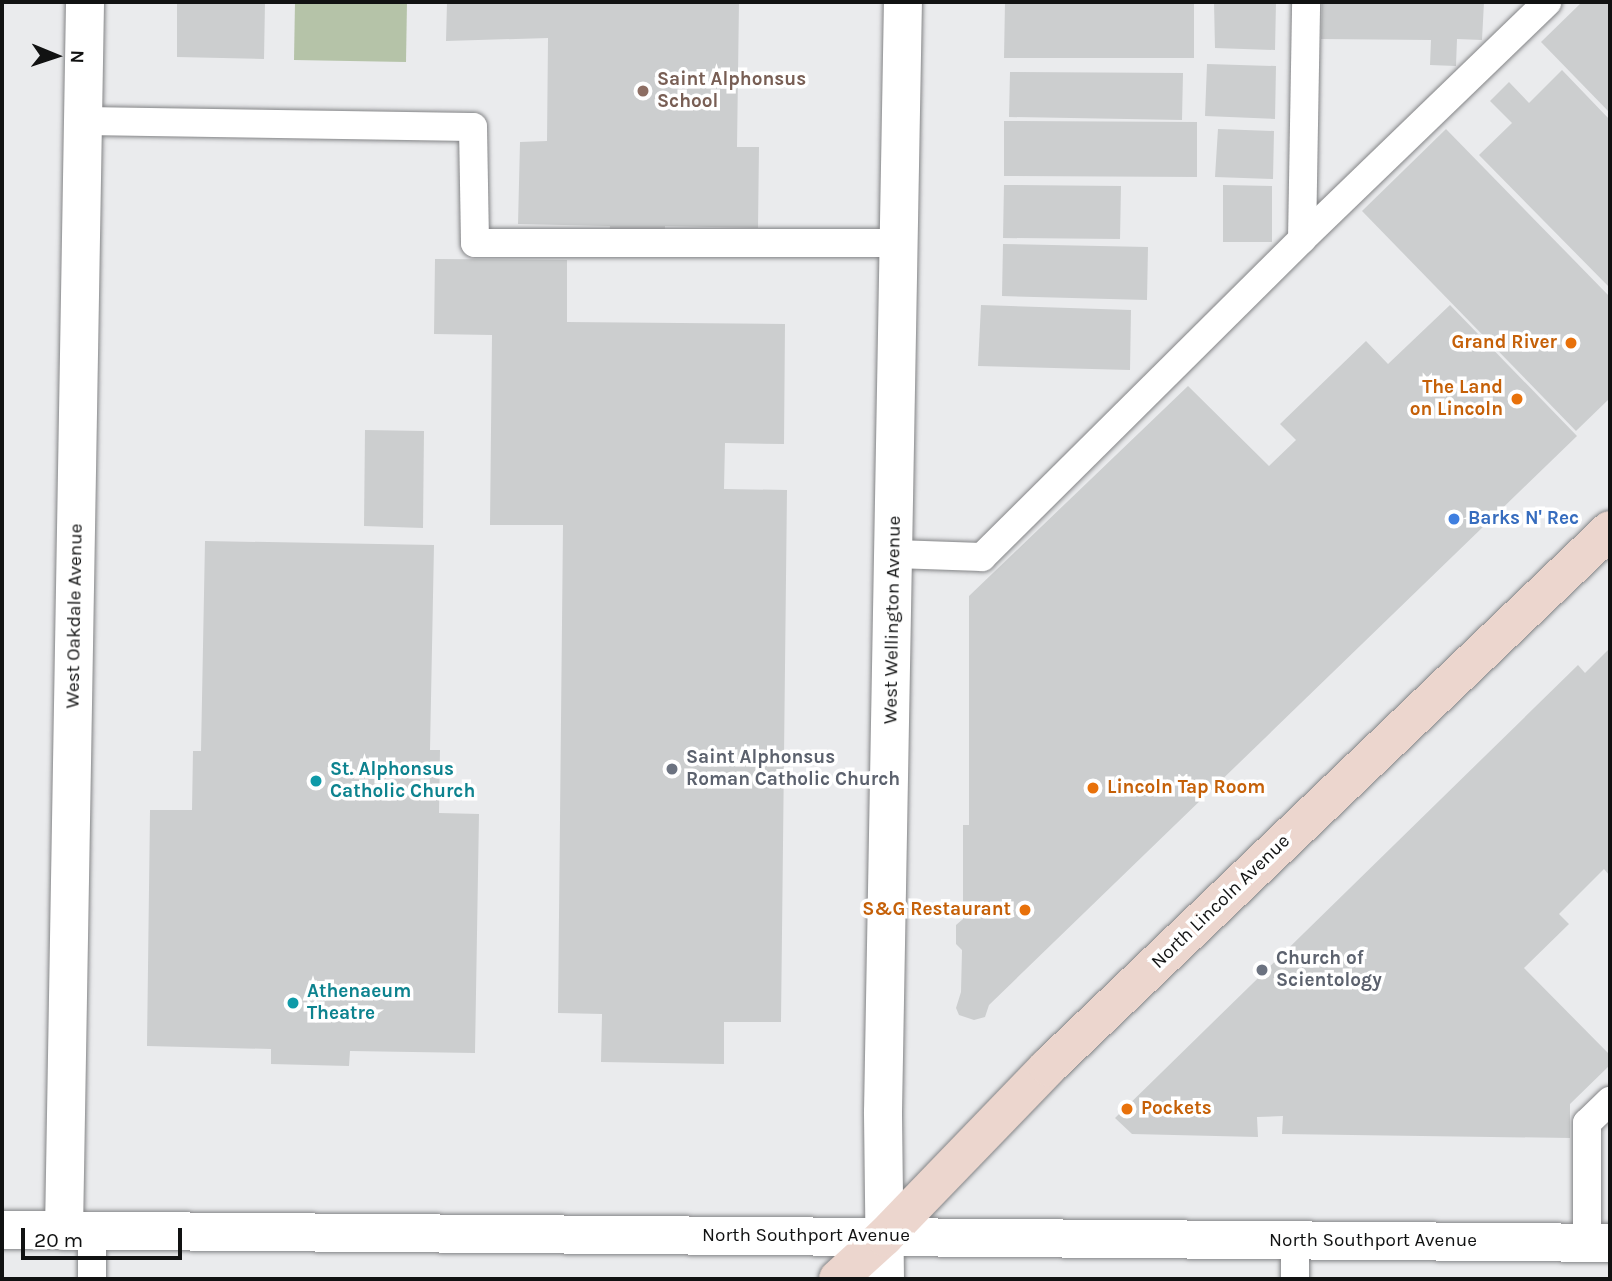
<!DOCTYPE html>
<style>
body{margin:0}
#map{position:relative;width:1612px;height:1281px;overflow:hidden;background:#eaebed;font-family:Karla,sans-serif}
div>[style]{position:absolute}
.green>*{inset:0;background:#b5c3a8}
.building>*{inset:0;background:#cccecf}
.roads{filter:drop-shadow(0 0 2px #838486) drop-shadow(0 0 2px #838486)}
.service>*{height:28px;margin:-14px;padding:0 14px;transform-origin:14px;border-radius:14px;background:#fff}
.minor>*{height:38px;margin:-19px;padding:0 19px;transform-origin:19px;border-radius:19px;background:#fff}
.tertiary>*{height:38px;margin:-19px;padding:0 19px;transform-origin:19px;border-radius:19px;background:#fff}
.secondary>*{height:38px;margin:-19px;padding:0 19px;transform-origin:19px;border-radius:19px;background:#ecd6ce}
.dots>*{width:19px;height:19px;translate:-50% -50%;box-sizing:border-box;border:4px solid #fff;border-radius:50%}
span{translate:-50% -50%;white-space:nowrap;text-align:center;line-height:1.15;-webkit-text-stroke:7px #fff;paint-order:stroke}
.education-label{font-size:19px;color:#785e54;font-weight:700}
.left{translate:0 -50%;text-align:left}
.food-label{font-size:19px;color:#c56008;font-weight:700}
.right{translate:-100% -50%;text-align:right}
.shop-label{font-size:19px;color:#366cbe;font-weight:700}
.street-label{font-size:19px;color:#111212}
.worship-label{font-size:19px;color:#5b616d;font-weight:700}
.culture-label{font-size:19px;color:#0d838f;font-weight:700}
.frame{position:absolute;inset:0;border:4px solid #111212;pointer-events:none}
.north{position:absolute;left:21px;top:21px;width:70px;height:70px;-webkit-text-stroke:5px #fff;paint-order:stroke;rotate:92deg;font-size:19px;font-weight:700;line-height:28px;text-align:center;color:#111212}
.north::after{content:'';display:block;margin:auto;width:24px;height:32px;background:#111212;clip-path:polygon(50% 0,100% 100%,50% 72%,0 100%)}
.scale{position:absolute;left:21px;top:1228px;width:161px;height:32px;box-sizing:border-box;border:4px solid #111212;border-top:0;padding-left:9px;font-size:21px;line-height:24px;white-space:nowrap;color:#111212;-webkit-text-stroke:5px #fff;paint-order:stroke}
</style>
<div id="map">
<div class="green">
<div style="clip-path:polygon(295px 2px,407px 2px,406px 62px,294px 60px)"></div>
</div>
<div class="building">
<div style="clip-path:polygon(177px 2px,265px 2px,264px 59px,177px 57px)"></div>
<div style="clip-path:polygon(447px 2px,739px 2px,737px 147px,759px 147px,758px 228px,665px 226px,665px 236px,609px 235px,610px 226px,518px 224px,520px 142px,547px 141px,548px 38px,446px 41px)"></div>
<div style="clip-path:polygon(1005px 2px,1194px 2px,1194px 58px,1004px 58px)"></div>
<div style="clip-path:polygon(1214px 2px,1276px 2px,1275px 50px,1215px 48px)"></div>
<div style="clip-path:polygon(1322px 2px,1484px 2px,1482px 40px,1457px 39px,1456px 66px,1430px 65px,1431px 40px,1321px 39px)"></div>
<div style="clip-path:polygon(1582px 2px,1610px 2px,1610px 113px,1541px 42px)"></div>
<div style="clip-path:polygon(1207px 64px,1276px 66px,1275px 119px,1205px 116px)"></div>
<div style="clip-path:polygon(1562px 70px,1610px 120px,1610px 288px,1479px 155px,1512px 123px,1490px 101px,1509px 82px,1529px 103px)"></div>
<div style="clip-path:polygon(1010px 72px,1183px 73px,1182px 120px,1009px 117px)"></div>
<div style="clip-path:polygon(1004px 121px,1197px 122px,1197px 177px,1004px 176px)"></div>
<div style="clip-path:polygon(1218px 129px,1274px 131px,1273px 179px,1215px 177px)"></div>
<div style="clip-path:polygon(1446px 129px,1610px 297px,1610px 398px,1576px 431px,1362px 211px)"></div>
<div style="clip-path:polygon(1004px 185px,1121px 186px,1120px 239px,1003px 238px)"></div>
<div style="clip-path:polygon(1223px 185px,1272px 186px,1272px 242px,1223px 242px)"></div>
<div style="clip-path:polygon(1003px 244px,1148px 247px,1147px 300px,1002px 296px)"></div>
<div style="clip-path:polygon(435px 259px,567px 260px,567px 322px,785px 324px,784px 444px,725px 443px,724px 489px,787px 490px,781px 1022px,724px 1022px,724px 1064px,601px 1062px,602px 1014px,558px 1013px,563px 525px,490px 525px,492px 335px,434px 334px)"></div>
<div style="clip-path:polygon(981px 305px,1131px 310px,1130px 370px,978px 366px)"></div>
<div style="clip-path:polygon(1450px 305px,1577px 436px,989px 1005px,985px 1017px,974px 1020px,959px 1015px,956px 1008px,961px 992px,962px 950px,956px 944px,956px 925px,963px 919px,963px 825px,969px 825px,969px 596px,1188px 386px,1269px 466px,1296px 440px,1280px 424px,1366px 341px,1388px 364px)"></div>
<div style="clip-path:polygon(365px 430px,424px 431px,423px 528px,364px 526px)"></div>
<div style="clip-path:polygon(205px 541px,434px 545px,430px 750px,440px 750px,439px 813px,479px 814px,475px 1053px,350px 1051px,349px 1066px,271px 1064px,271px 1049px,147px 1046px,150px 810px,192px 810px,193px 751px,201px 751px)"></div>
<div style="clip-path:polygon(1610px 648px,1610px 876px,1604px 869px,1559px 914px,1569px 924px,1524px 968px,1610px 1055px,1610px 1065px,1570px 1104px,1570px 1138px,1282px 1134px,1283px 1116px,1257px 1117px,1258px 1137px,1132px 1134px,1115px 1118px,1578px 665px,1585px 673px)"></div>
</div>
<div class="roads">
<div class="service">
<div style="left:83px;top:121px;width:390px;rotate:0.9deg"></div>
<div style="left:473px;top:127px;width:116px;rotate:89deg"></div>
<div style="left:475px;top:243px;width:424px"></div>
<div style="left:1302px;top:239px;width:237px;rotate:-89deg"></div>
<div style="left:895px;top:554px;width:87px;rotate:2deg"></div>
<div style="left:982px;top:557px;width:451px;rotate:-44.8deg"></div>
<div style="left:1302px;top:239px;width:341px;rotate:-44deg"></div>
<div style="left:1587px;top:1243px;width:120px;rotate:-90deg"></div>
<div style="left:1587px;top:1123px;width:32px;rotate:-44deg"></div>
<div style="left:92px;top:1279px;width:48px;rotate:-90deg"></div>
<div style="left:1295px;top:1279px;width:39px;rotate:-90deg"></div>
</div>
<div class="minor">
<div style="left:64px;top:1231px;width:1229px;rotate:-89.02deg"></div>
<div style="left:885px;top:1279px;width:167px;rotate:-90.7deg"></div>
<div style="left:883px;top:1112px;width:1110px;rotate:-88.97deg"></div>
</div>
<div class="tertiary">
<div style="left:2px;top:1230px;width:1608px;rotate:0.46deg"></div>
</div>
<div class="secondary">
<div style="left:838px;top:1279px;width:62px;rotate:-42.4deg"></div>
<div style="left:884px;top:1237px;width:236px;rotate:-46deg"></div>
<div style="left:1048px;top:1067px;width:777px;rotate:-43.7deg"></div>
</div>
</div>
<div class="dots">
<div style="left:643px;top:91px;background:#8d6e63"></div>
<div style="left:1571px;top:343px;background:#e8710a"></div>
<div style="left:1517px;top:399px;background:#e8710a"></div>
<div style="left:1454px;top:519px;background:#3f7fe0"></div>
<div style="left:672px;top:769px;background:#6b7280"></div>
<div style="left:316px;top:781px;background:#0f9aa8"></div>
<div style="left:1093px;top:788px;background:#e8710a"></div>
<div style="left:1025px;top:910px;background:#e8710a"></div>
<div style="left:1262px;top:970px;background:#6b7280"></div>
<div style="left:293px;top:1003px;background:#0f9aa8"></div>
<div style="left:1127px;top:1109px;background:#e8710a"></div>
</div>
<div class="education-label">
<span class="left" style="left:657px;top:91px">Saint Alphonsus<br>School</span>
</div>
<div class="food-label">
<span class="right" style="left:1557px;top:343px">Grand River</span>
<span class="right" style="left:1503px;top:399px">The Land<br>on Lincoln</span>
<span class="left" style="left:1107px;top:788px">Lincoln Tap Room</span>
<span class="right" style="left:1011px;top:910px">S&amp;G Restaurant</span>
<span class="left" style="left:1141px;top:1109px">Pockets</span>
</div>
<div class="shop-label">
<span class="left" style="left:1468px;top:519px">Barks N' Rec</span>
</div>
<div class="street-label">
<span style="left:75px;top:616px;rotate:-89deg">West Oakdale Avenue</span>
<span style="left:893px;top:620px;rotate:-89deg">West Wellington Avenue</span>
<span style="left:1221px;top:902px;rotate:-44deg">North Lincoln Avenue</span>
<span style="left:806px;top:1236px">North Southport Avenue</span>
<span style="left:1373px;top:1241px">North Southport Avenue</span>
</div>
<div class="worship-label">
<span class="left" style="left:686px;top:769px">Saint Alphonsus<br>Roman Catholic Church</span>
<span class="left" style="left:1276px;top:970px">Church of<br>Scientology</span>
</div>
<div class="culture-label">
<span class="left" style="left:330px;top:781px">St. Alphonsus<br>Catholic Church</span>
<span class="left" style="left:307px;top:1003px">Athenaeum<br>Theatre</span>
</div>
<div class="frame"></div>
<div class="north">N</div>
<div class="scale">20 m</div>
</div>
